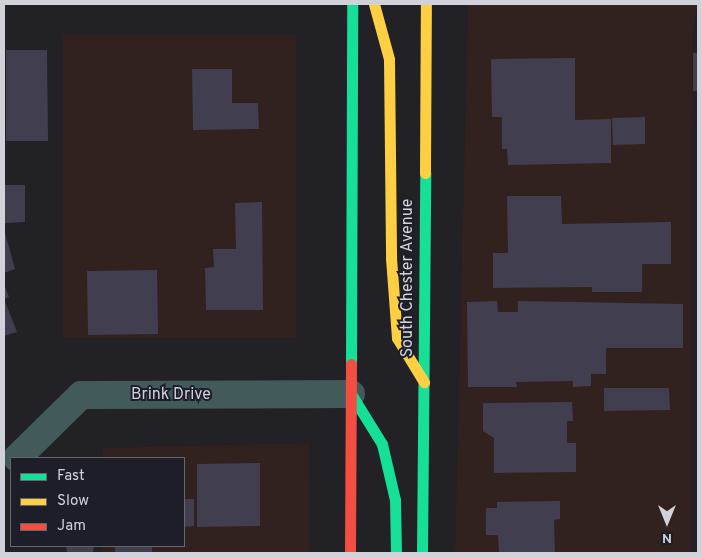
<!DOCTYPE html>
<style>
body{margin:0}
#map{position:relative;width:702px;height:557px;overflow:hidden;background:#212126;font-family:Overpass,sans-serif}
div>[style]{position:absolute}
.commercial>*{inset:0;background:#31211f}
.building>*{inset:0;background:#413f4f}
.street>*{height:28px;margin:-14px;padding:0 14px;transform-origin:14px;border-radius:14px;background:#435a5b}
.fast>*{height:11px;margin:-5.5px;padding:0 5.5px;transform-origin:5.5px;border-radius:5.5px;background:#16e098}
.slow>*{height:11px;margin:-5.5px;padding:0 5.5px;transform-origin:5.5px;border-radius:5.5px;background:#ffcf43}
.jam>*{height:11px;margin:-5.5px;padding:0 5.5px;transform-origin:5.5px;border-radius:5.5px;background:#f24e42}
span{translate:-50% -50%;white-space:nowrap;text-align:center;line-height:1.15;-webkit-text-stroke:4px #1e1e29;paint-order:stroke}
.street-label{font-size:16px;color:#d1d1d9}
.frame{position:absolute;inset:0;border:5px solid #d1d1d9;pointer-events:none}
.legend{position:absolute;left:10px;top:457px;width:175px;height:90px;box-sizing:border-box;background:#1e1e29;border:1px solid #66666f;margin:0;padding:6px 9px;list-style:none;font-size:15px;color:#d1d1d9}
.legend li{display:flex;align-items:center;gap:10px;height:25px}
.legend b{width:25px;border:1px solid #66666f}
.north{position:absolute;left:642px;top:497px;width:50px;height:50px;-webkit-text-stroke:4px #1e1e29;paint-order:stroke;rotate:180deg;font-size:14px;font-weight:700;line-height:20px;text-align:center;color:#d1d1d9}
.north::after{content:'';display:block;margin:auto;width:18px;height:22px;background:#d1d1d9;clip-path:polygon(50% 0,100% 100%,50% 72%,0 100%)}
</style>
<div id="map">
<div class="commercial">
<div style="clip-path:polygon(468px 4px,698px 4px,692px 35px,691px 553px,455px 553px)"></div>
<div style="clip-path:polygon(63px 35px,296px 35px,296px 338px,63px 338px)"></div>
<div style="clip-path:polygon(309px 443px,310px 553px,103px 553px,103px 546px,184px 546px,184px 458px,103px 458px,103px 448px)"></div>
</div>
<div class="building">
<div style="clip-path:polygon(6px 50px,47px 50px,48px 141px,6px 141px)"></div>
<div style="clip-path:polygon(693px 53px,698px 53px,698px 91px,693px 91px)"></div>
<div style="clip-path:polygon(575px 58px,575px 120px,611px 119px,611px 163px,508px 165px,507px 149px,502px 149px,502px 117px,492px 117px,491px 59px)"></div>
<div style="clip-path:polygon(192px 69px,232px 69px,232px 103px,258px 103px,259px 129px,193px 130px)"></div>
<div style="clip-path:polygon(645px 117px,645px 144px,613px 145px,612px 118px)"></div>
<div style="clip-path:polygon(4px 185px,25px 185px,25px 222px,4px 223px)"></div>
<div style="clip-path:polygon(507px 196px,561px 196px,562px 224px,671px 222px,671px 264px,642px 264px,642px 292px,592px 292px,592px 287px,493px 288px,493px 253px,508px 253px)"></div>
<div style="clip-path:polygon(262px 202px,263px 310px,206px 310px,205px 268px,214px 267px,213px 249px,236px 249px,235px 203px)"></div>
<div style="clip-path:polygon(4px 229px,15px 269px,4px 273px)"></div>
<div style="clip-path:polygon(157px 270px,158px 334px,88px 335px,87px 271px)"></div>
<div style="clip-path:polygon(4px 284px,9px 297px,4px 299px,17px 332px,4px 336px)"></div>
<div style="clip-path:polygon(497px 301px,498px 312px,518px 312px,518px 301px,683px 304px,683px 348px,606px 348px,606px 374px,591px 374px,591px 386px,573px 387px,573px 381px,516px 382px,517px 387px,468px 387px,467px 302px)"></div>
<div style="clip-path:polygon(604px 388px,669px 388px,670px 410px,604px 411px)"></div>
<div style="clip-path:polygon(572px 402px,573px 421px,567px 421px,567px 443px,576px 443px,576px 472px,494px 473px,494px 438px,483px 431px,483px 403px)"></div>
<div style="clip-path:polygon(260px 463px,260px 526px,197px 527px,197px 464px)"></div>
<div style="clip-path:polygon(184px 499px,194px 499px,194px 526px,184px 527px)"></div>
<div style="clip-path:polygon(560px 501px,560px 519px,554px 520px,555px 553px,499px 553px,498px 535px,486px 535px,486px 508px,497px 508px,497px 502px)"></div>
<div style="clip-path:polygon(66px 546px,94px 546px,93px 553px,67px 553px)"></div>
<div style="clip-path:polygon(115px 546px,152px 546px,152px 553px,115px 553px)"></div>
</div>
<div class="street">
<div style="left:17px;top:458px;width:90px;rotate:-44.5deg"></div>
<div style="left:81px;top:395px;width:270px;rotate:-0.2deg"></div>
</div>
<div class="fast">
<div style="left:351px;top:364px;width:360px;rotate:-89.8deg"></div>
<div style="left:351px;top:394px;width:59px;rotate:58.2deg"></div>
<div style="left:382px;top:444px;width:57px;rotate:76.9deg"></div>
<div style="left:395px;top:500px;width:53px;rotate:88.9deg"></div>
<div style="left:422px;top:553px;width:380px;rotate:-89.5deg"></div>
</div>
<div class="slow">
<div style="left:374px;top:4px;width:57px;rotate:74.7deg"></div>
<div style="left:389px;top:59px;width:199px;rotate:89.4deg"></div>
<div style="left:391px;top:258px;width:80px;rotate:85.7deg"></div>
<div style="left:397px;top:338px;width:52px;rotate:58.5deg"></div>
<div style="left:425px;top:173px;width:169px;rotate:-89.7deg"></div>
</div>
<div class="jam">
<div style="left:350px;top:553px;width:189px;rotate:-89.7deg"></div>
</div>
<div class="street-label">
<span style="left:408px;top:278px;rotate:-90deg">South Chester Avenue</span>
<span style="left:171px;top:395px">Brink Drive</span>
</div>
<div class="frame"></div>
<ul class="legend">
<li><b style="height:6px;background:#16e098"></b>Fast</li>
<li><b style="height:6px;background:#ffcf43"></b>Slow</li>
<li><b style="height:6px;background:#f24e42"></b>Jam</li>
</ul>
<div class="north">N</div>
</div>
